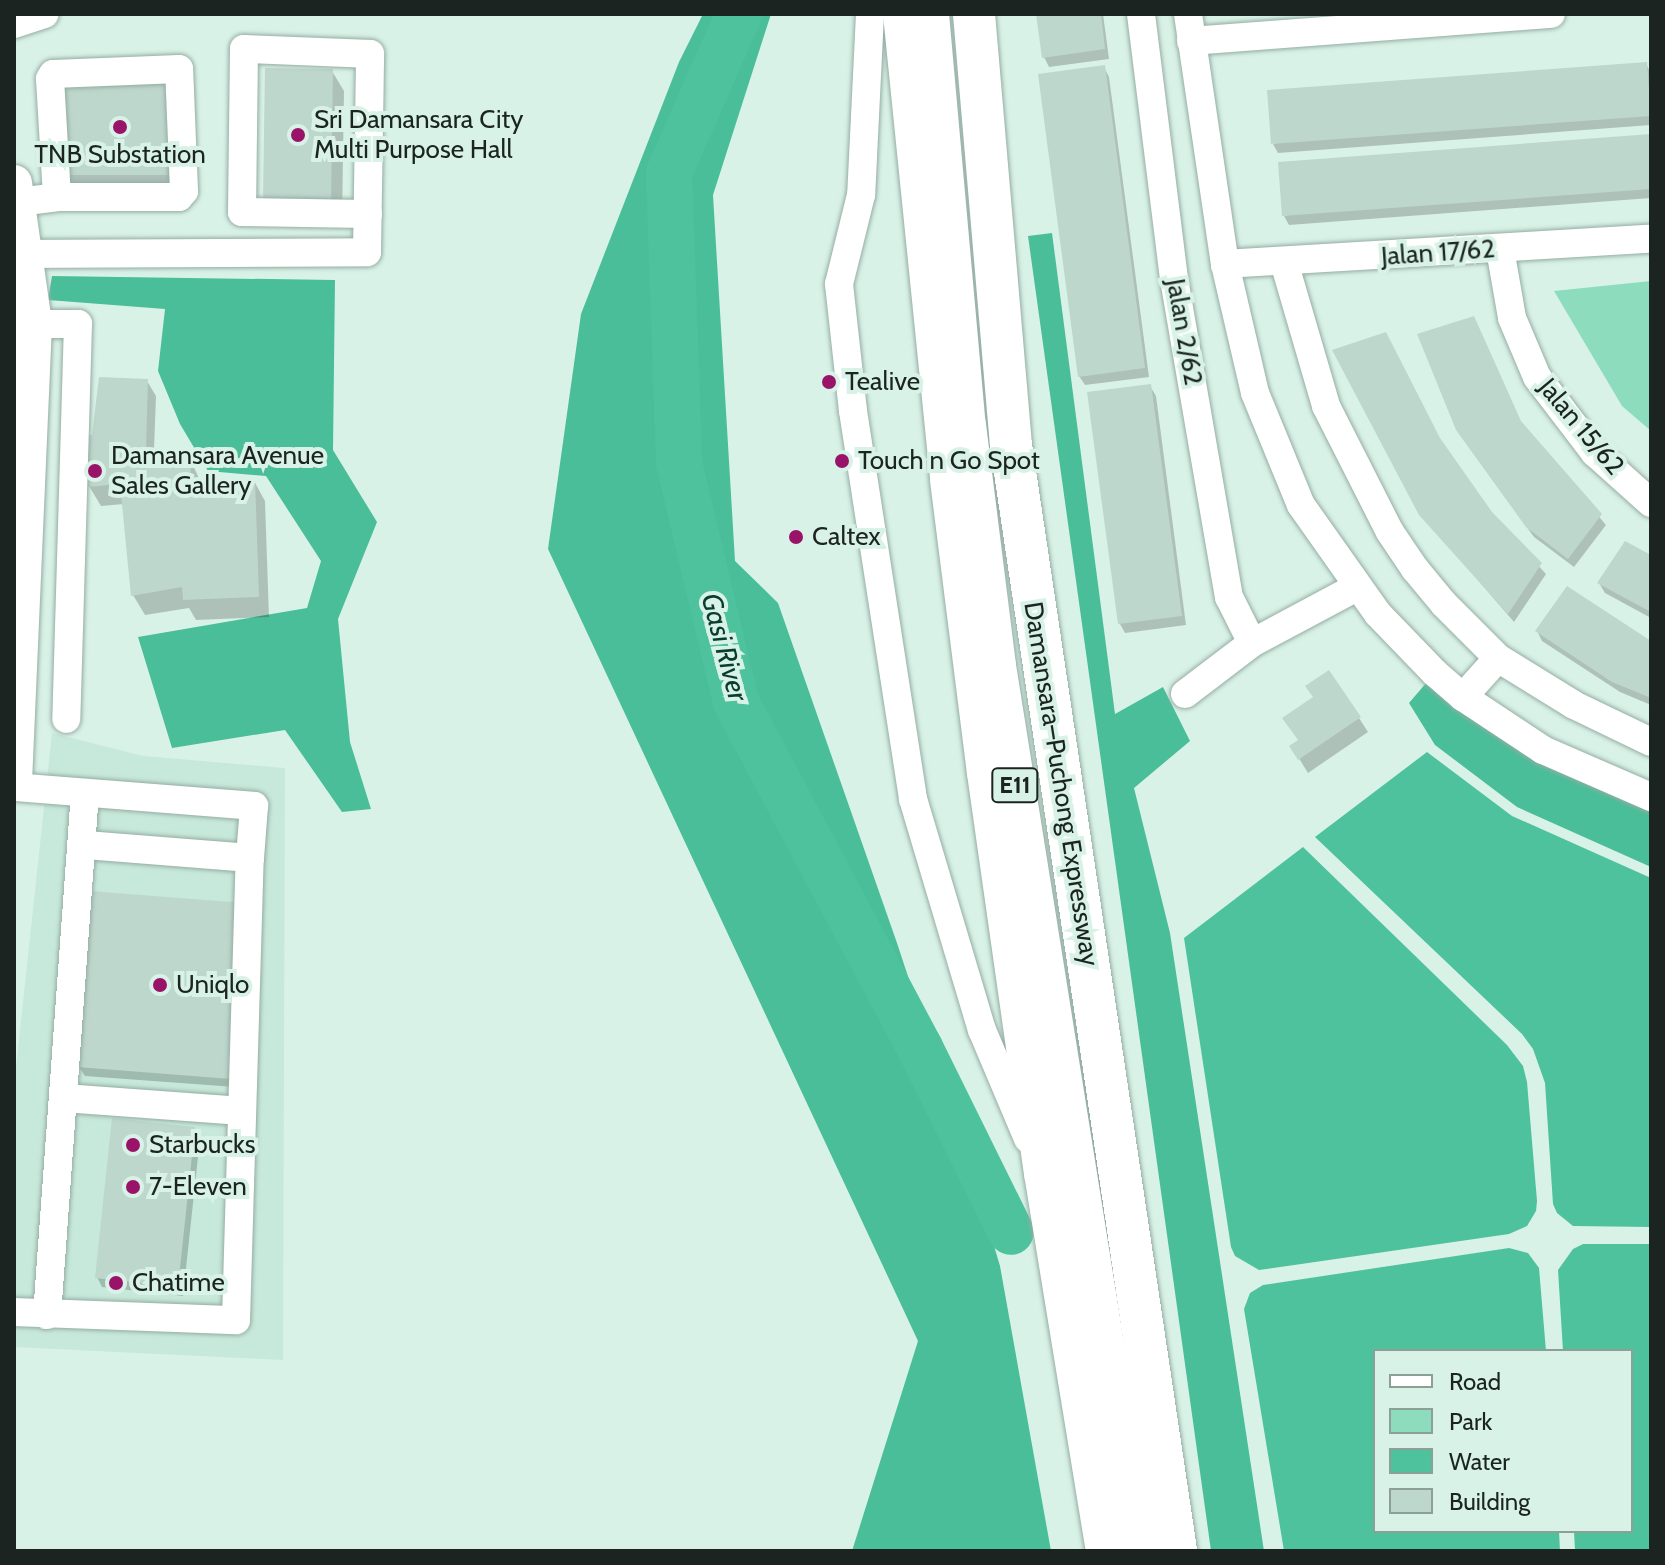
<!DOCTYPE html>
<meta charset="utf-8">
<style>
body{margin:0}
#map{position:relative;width:1665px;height:1565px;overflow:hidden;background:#d9f2e8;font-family:Cabin,sans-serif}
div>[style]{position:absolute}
.built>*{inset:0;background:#c7e9db}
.green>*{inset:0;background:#8ddcbe}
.forest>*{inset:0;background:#4abe99}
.water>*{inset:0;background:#4ec29d}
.shadow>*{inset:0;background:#0003}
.river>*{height:46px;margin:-23px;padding:0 23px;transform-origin:23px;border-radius:23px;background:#4ec29d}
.building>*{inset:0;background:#bed7cd}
.roads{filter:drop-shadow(0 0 2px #95ada3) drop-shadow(0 0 2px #95ada3)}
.minor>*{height:28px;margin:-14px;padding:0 14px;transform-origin:14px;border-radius:14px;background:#fff}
.major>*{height:36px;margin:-18px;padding:0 18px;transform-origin:18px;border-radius:18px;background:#fff}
.highway>*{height:42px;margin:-21px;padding:0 21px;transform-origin:21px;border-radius:21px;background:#fff}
.dots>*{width:22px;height:22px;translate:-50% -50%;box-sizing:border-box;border:4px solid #d9f2e8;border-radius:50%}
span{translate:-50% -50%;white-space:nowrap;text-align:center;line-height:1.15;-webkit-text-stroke:8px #d9f2e8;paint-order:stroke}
.shield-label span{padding:2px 6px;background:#d9f2e8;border:2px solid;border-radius:6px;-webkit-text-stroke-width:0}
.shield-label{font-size:24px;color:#1b2420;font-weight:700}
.poi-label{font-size:26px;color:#1b2420}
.left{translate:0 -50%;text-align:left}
.street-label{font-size:26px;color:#1b2420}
.water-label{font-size:28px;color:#093d2e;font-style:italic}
.frame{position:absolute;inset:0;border:16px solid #1b2420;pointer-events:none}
.legend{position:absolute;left:1373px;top:1349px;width:260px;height:184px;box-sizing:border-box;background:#d9f2e8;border:2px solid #8da098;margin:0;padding:10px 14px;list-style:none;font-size:24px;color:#1b2420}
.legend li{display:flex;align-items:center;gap:16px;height:40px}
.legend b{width:40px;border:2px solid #8da098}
</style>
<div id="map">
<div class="built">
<div style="clip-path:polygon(52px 733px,143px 756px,285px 768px,283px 1360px,14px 1347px,14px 1086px)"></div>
</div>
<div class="green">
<div style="clip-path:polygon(1651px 281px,1651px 431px,1622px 406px,1554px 291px)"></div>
</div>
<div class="forest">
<div style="clip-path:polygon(703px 14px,771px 14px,713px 195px,735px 561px,778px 603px,897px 943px,970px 1165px,1000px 1266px,1051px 1551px,852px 1551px,918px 1341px,548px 549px,581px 314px,679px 62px)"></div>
<div style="clip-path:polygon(1052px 233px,1115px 714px,1163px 687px,1190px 741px,1134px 788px,1170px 933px,1264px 1551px,1211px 1551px,1028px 236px)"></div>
<div style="clip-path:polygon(52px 276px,335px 280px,333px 450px,377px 522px,338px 619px,350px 742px,371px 809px,342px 812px,285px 730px,172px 748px,138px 637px,307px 608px,321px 561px,266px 476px,208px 471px,180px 424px,158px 371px,165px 309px,48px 300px)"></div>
<div style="clip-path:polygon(1433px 675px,1651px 802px,1651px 867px,1517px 807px,1435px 745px,1409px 703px)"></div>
</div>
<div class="water">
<div style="clip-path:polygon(1427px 752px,1512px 816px,1651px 878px,1651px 1227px,1573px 1226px,1557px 1213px,1553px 1204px,1545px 1083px,1533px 1049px,1522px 1034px,1315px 837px)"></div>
<div style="clip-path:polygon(1303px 847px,1507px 1045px,1523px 1066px,1527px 1082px,1537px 1201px,1536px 1211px,1527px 1226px,1509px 1234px,1259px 1270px,1235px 1256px,1231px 1247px,1184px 938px)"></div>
<div style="clip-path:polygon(1583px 1244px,1651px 1244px,1651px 1551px,1575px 1551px,1574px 1531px,1631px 1531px,1631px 1351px,1563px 1351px,1558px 1270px,1573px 1249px)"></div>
<div style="clip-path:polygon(1509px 1248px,1528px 1253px,1539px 1268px,1546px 1351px,1375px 1351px,1375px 1531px,1559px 1531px,1560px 1551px,1284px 1551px,1244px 1309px,1250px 1293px,1263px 1285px)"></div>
</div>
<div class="shadow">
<div style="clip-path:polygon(1038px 14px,1103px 14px,1109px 59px,1049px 67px,1044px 57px)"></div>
<div style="clip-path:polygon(1646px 64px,1651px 73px,1651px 125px,1278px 153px,1273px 144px)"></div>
<div style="clip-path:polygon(1104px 67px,1109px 77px,1149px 377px,1085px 385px,1079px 376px)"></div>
<div style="clip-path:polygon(332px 71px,344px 91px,342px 222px,277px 221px)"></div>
<div style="clip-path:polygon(175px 82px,189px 195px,76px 194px,64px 174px)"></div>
<div style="clip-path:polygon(1651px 136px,1651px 198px,1289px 225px,1284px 216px)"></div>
<div style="clip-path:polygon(101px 379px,147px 381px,156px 396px,154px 450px,92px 448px,92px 452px,189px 456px,201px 483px,254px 481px,265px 501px,269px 617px,196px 620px,189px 608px,145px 615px,133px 595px,124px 504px,101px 506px,89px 486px,83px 438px,94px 436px)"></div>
<div style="clip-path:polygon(1150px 386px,1156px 396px,1186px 625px,1125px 633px,1120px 624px)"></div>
<div style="clip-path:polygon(1522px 425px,1606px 525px,1574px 567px,1534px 537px,1464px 440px)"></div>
<div style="clip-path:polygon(1441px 443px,1490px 513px,1546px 574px,1514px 622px,1421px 514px)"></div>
<div style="clip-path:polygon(1651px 557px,1651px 618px,1605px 593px,1599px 583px)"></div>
<div style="clip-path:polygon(1537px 631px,1651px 643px,1651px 705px,1620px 692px,1542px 641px)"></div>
<div style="clip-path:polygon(1359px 718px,1368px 732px,1308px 773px,1292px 747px)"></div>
<div style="clip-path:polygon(242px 905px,235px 1087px,85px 1076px,79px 1067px)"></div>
<div style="clip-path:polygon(194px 1129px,200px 1138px,183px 1296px,102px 1287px,97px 1277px)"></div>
</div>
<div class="river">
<div style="left:739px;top:14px;width:174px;rotate:113.8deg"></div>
<div style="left:669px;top:173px;width:290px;rotate:88deg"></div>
<div style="left:679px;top:463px;width:246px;rotate:76.6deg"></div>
<div style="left:736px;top:702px;width:392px;rotate:62deg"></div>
<div style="left:920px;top:1048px;width:205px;rotate:63.7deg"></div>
</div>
<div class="building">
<div style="clip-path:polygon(1036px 14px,1101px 14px,1105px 49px,1042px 58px)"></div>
<div style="clip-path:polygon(1647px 62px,1651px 116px,1271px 144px,1267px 90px)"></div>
<div style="clip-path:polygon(1105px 65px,1145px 368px,1078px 377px,1038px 74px)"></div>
<div style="clip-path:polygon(265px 68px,333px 69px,331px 202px,263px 201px)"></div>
<div style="clip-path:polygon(62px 79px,176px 80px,179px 175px,62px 175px)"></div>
<div style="clip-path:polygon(1651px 134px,1651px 189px,1282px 216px,1278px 162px)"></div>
<div style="clip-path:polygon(1474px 316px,1521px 421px,1602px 514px,1568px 559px,1526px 527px,1456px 430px,1417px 334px)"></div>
<div style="clip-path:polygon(1386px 332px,1440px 438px,1492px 512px,1542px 563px,1508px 614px,1419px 515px,1332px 350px)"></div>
<div style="clip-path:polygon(99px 377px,148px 379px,146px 452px,190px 454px,191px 481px,255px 479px,259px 597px,183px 600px,182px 587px,131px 596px,120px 484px,87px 487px,81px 436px,92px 435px)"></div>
<div style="clip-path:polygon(1151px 384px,1182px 616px,1118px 624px,1087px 392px)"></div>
<div style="clip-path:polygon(1625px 541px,1651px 555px,1651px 612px,1597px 583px)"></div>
<div style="clip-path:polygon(1567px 586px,1651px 641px,1651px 698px,1612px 682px,1535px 631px)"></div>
<div style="clip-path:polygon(1329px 670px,1361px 717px,1298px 760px,1289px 746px,1298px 740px,1282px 718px,1313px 697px,1305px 686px)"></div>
<div style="clip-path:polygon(90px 891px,244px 903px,231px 1079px,77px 1067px)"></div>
<div style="clip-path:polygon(112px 1118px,195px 1127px,178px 1287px,95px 1278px)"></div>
</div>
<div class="roads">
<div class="minor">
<div style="left:870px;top:14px;width:181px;rotate:92.8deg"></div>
<div style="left:861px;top:195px;width:92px;rotate:103.9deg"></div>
<div style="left:839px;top:284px;width:128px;rotate:83.7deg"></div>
<div style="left:853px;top:411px;width:393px;rotate:81.2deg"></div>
<div style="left:913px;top:799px;width:241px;rotate:73.4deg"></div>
<div style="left:982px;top:1030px;width:118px;rotate:67.1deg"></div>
<div style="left:1141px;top:14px;width:267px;rotate:82.9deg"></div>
<div style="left:1174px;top:279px;width:323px;rotate:80.2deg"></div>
<div style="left:1229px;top:597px;width:51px;rotate:63.4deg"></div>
<div style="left:1252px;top:643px;width:119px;rotate:-28.1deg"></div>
<div style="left:1188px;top:14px;width:253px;rotate:81.6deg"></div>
<div style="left:1225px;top:264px;width:132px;rotate:76.9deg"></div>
<div style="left:1255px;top:393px;width:121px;rotate:67.7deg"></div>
<div style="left:1301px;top:505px;width:133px;rotate:54.8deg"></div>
<div style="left:1378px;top:614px;width:82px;rotate:46deg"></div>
<div style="left:1435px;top:673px;width:37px;rotate:41deg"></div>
<div style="left:1463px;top:697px;width:96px;rotate:33.5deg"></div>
<div style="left:1543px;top:750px;width:118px;rotate:23.5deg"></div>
<div style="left:14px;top:24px;width:32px;rotate:-18deg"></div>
<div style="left:1191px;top:41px;width:361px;rotate:-4.3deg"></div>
<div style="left:18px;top:202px;width:39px;rotate:-7deg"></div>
<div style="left:57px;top:197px;width:122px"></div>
<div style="left:179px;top:197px;width:8px;rotate:-50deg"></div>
<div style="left:184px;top:191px;width:122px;rotate:-92.3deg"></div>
<div style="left:179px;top:69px;width:126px;rotate:177.7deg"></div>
<div style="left:53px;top:74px;width:6px;rotate:121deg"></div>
<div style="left:50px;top:79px;width:118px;rotate:86.6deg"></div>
<div style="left:1500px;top:249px;width:70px;rotate:80.1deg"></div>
<div style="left:1512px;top:318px;width:64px;rotate:67deg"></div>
<div style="left:1537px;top:377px;width:96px;rotate:52.7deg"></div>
<div style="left:1595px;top:453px;width:75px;rotate:41.8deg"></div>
<div style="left:24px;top:254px;width:343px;rotate:-0.3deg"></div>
<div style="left:367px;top:252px;width:198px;rotate:-89.1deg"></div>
<div style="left:370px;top:54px;width:126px;rotate:-177.7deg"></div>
<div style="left:244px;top:49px;width:163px;rotate:90.7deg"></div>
<div style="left:242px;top:212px;width:126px;rotate:0.9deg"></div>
<div style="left:1284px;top:262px;width:150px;rotate:73.7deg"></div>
<div style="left:1326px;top:406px;width:141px;rotate:63.1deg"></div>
<div style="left:1390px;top:532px;width:45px;rotate:56deg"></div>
<div style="left:1415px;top:569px;width:45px;rotate:50.4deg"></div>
<div style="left:1444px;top:604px;width:76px;rotate:45deg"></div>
<div style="left:1498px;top:658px;width:89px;rotate:31.7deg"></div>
<div style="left:1574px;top:705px;width:85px;rotate:25.7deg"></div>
<div style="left:1225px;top:264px;width:427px;rotate:-3.4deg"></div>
<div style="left:34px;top:324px;width:44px"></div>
<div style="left:78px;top:324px;width:395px;rotate:91.7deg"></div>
<div style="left:1185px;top:694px;width:84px;rotate:-37.3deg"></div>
<div style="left:1463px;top:697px;width:52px;rotate:-48.1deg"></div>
<div style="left:14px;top:787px;width:241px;rotate:4.5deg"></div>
<div style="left:254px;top:806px;width:52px;rotate:94.4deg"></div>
<div style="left:250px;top:858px;width:168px;rotate:-175.5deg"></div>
<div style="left:64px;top:1098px;width:178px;rotate:4.2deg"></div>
<div style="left:14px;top:1312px;width:222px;rotate:2.1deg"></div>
<div style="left:236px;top:1320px;width:462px;rotate:-88.3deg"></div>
<div style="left:47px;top:1315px;width:523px;rotate:-85.84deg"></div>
</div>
<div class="major">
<div style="left:901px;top:14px;width:468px;rotate:84.2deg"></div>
<div style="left:948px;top:480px;width:295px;rotate:82.8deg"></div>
<div style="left:985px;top:773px;width:404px;rotate:81.9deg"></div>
<div style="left:1042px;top:1173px;width:383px;rotate:80.7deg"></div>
<div style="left:14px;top:183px;width:142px;rotate:81.9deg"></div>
<div style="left:34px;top:324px;width:451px;rotate:92.5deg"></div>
</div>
<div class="highway">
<div style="left:928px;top:14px;width:413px;rotate:84.9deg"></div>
<div style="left:965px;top:425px;width:243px;rotate:82.9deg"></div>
<div style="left:995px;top:666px;width:896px;rotate:80.95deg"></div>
<div style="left:974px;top:14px;width:433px;rotate:85.1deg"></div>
<div style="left:1011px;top:445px;width:1118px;rotate:81.51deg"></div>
</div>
</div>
<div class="dots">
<div style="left:120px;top:127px;background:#991468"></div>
<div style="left:298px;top:135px;background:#991468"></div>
<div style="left:829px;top:382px;background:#991468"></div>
<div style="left:842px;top:461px;background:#991468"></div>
<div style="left:95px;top:471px;background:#991468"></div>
<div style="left:796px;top:537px;background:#991468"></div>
<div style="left:160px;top:985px;background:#991468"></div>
<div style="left:133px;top:1145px;background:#991468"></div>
<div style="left:133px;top:1187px;background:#991468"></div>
<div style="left:116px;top:1283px;background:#991468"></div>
</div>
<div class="shield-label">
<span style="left:1015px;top:785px">E11</span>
</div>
<div class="poi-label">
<span class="left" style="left:314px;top:135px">Sri Damansara City<br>Multi Purpose Hall</span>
<span style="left:120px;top:155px">TNB Substation</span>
<span class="left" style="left:845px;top:382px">Tealive</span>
<span class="left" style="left:111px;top:471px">Damansara Avenue<br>Sales Gallery</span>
<span class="left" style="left:858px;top:461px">Touch n Go Spot</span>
<span class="left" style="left:812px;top:537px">Caltex</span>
<span class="left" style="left:176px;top:985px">Uniqlo</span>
<span class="left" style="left:149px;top:1145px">Starbucks</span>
<span class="left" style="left:149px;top:1187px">7-Eleven</span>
<span class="left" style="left:132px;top:1283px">Chatime</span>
</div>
<div class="street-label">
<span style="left:1438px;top:253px;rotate:-4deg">Jalan 17/62</span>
<span style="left:1184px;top:332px;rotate:80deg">Jalan 2/62</span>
<span style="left:1581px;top:427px;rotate:50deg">Jalan 15/62</span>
<span style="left:1061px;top:784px;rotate:81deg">Damansara–Puchong Expressway</span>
</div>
<div class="water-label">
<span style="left:725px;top:647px;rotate:75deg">Gasi River</span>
</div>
<div class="frame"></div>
<ul class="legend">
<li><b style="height:10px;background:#fff"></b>Road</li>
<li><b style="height:22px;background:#8ddcbe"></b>Park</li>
<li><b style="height:22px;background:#4ec29d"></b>Water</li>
<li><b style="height:22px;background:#bed7cd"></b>Building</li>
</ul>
</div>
